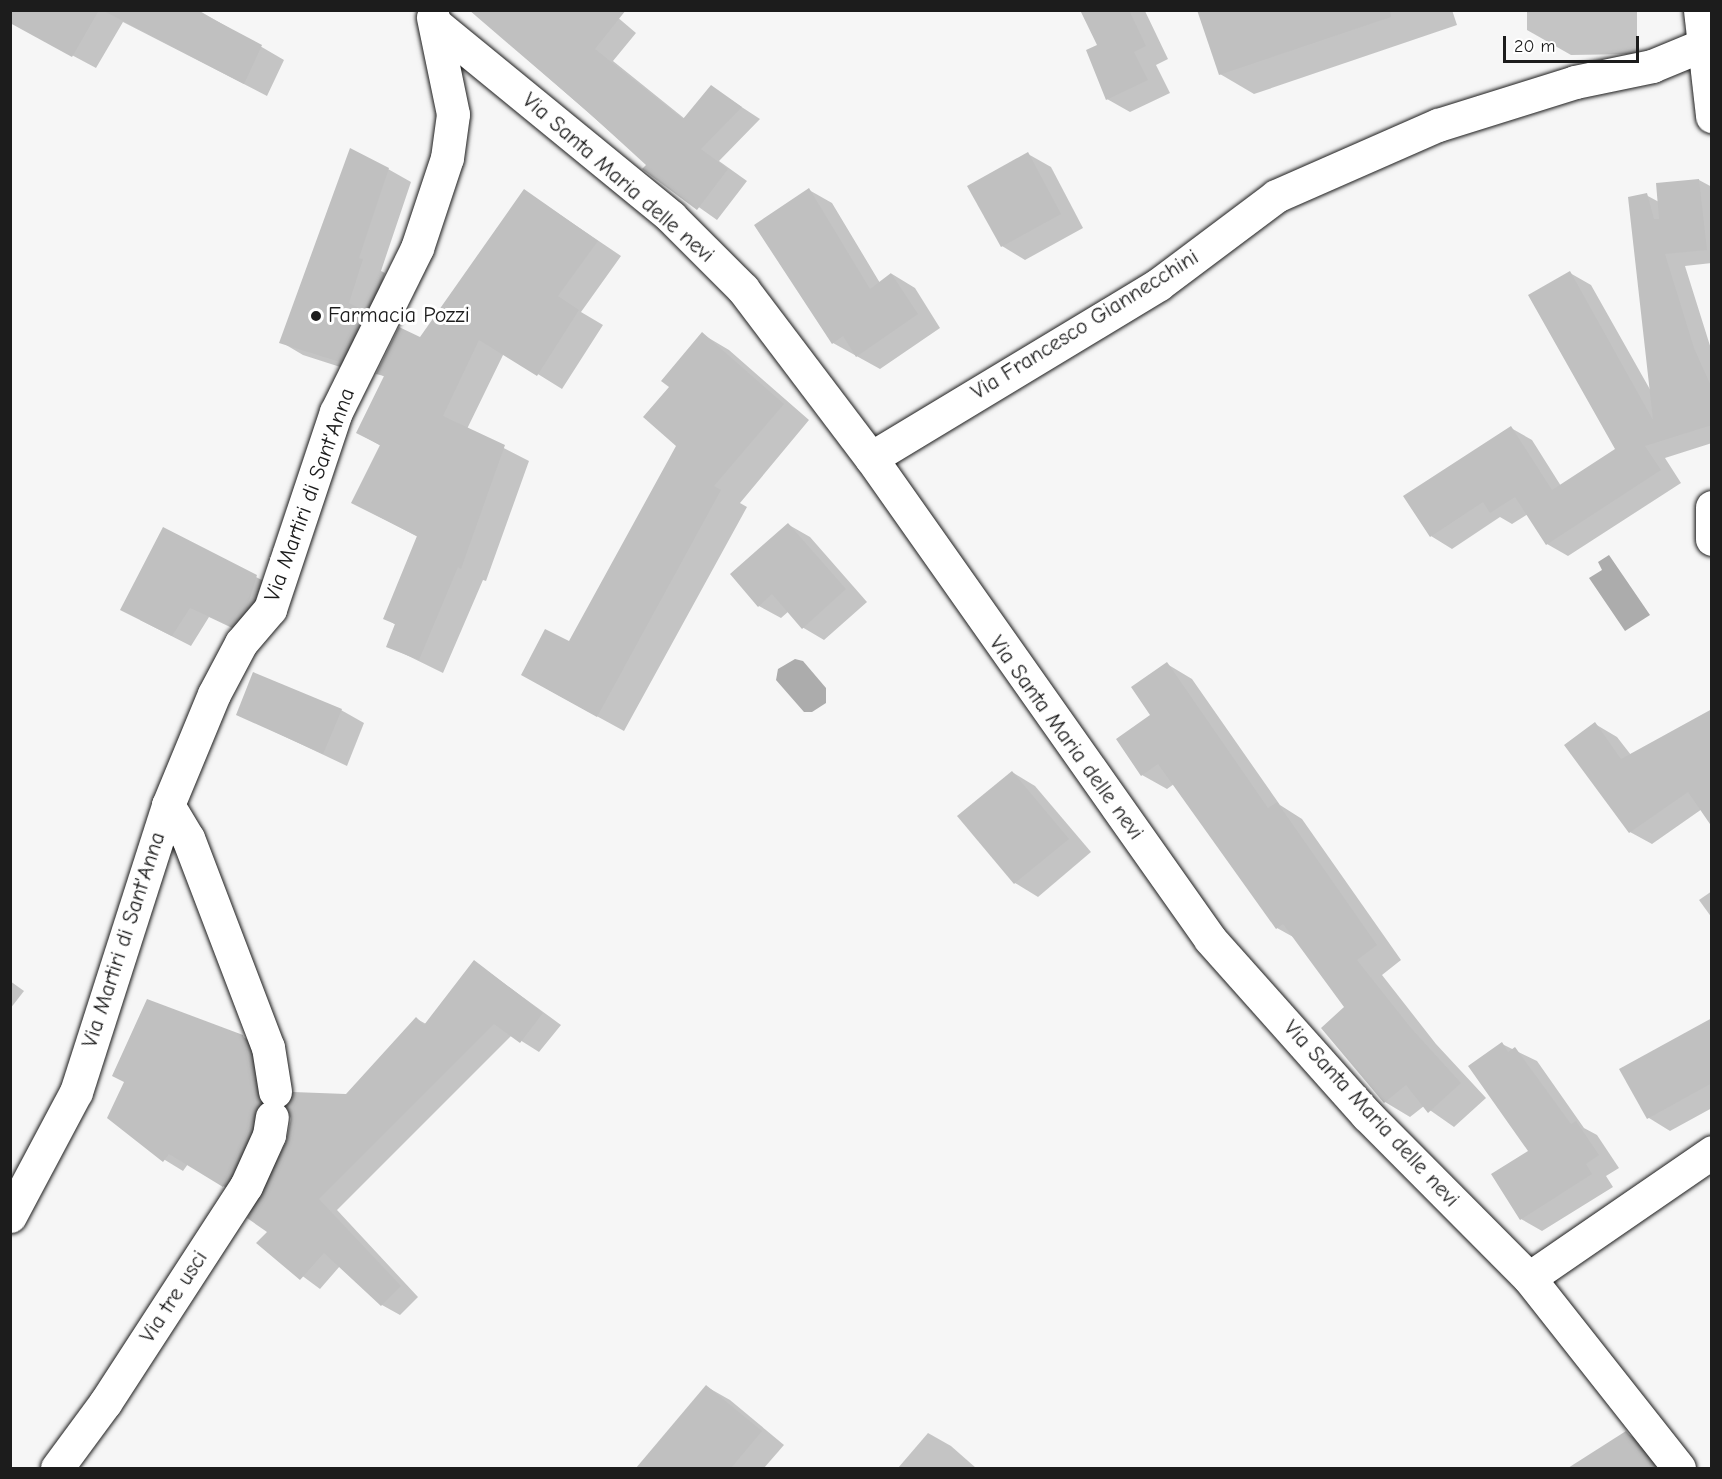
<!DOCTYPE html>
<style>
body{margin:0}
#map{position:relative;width:1722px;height:1479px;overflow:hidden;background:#f6f6f6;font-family:"Comic Neue",sans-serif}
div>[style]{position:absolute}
.water>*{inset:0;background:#acacac}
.shadow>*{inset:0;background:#0003}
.building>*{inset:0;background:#c0c0c0}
.roads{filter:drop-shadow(0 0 2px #1c1c1c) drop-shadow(0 0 2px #1c1c1c)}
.minor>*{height:33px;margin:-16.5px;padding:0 16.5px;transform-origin:16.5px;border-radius:16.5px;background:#fff}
.dots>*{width:16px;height:16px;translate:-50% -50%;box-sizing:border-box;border:3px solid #fff;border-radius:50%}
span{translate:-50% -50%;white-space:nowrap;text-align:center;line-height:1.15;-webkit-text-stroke:6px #fff;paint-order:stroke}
.street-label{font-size:22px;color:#1c1c1c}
.poi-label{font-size:22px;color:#1c1c1c}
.left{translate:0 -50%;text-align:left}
.frame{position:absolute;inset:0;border:12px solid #1c1c1c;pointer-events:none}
.scale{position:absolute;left:1503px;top:36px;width:136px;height:27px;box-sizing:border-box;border:3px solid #1c1c1c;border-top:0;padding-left:8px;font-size:18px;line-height:21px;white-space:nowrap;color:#1c1c1c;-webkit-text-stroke:4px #fff;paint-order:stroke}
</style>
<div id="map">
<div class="water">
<div style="clip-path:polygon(1609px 555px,1650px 615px,1625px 631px,1589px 578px,1602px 570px,1598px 562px)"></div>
<div style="clip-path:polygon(795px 659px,803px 661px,826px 688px,826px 703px,812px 712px,804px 712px,776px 680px,778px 669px)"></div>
</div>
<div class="shadow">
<div style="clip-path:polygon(10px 10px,198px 10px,284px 60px,267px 96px,123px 22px,96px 68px,10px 22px)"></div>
<div style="clip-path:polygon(1095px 10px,1145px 11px,1168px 59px,1156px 65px,1170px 93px,1130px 112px,1107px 99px)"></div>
<div style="clip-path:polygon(1208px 10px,1452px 10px,1457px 25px,1254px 94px,1220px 74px)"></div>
<div style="clip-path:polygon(1527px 10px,1637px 10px,1637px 54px,1571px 55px,1527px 30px)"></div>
<div style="clip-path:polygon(616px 16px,636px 33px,613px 61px,685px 119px,711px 87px,760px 119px,719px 161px,747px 181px,717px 220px,645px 169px,648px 165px,485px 22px)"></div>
<div style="clip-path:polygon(1028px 154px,1051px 167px,1083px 228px,1025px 260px,1002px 246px)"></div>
<div style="clip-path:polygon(388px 169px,411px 182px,381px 271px,385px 273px,371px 316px,362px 374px,303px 355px,281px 342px)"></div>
<div style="clip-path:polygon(1699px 180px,1712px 187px,1712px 263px,1685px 266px,1712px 352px,1712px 443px,1665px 458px,1681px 483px,1568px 556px,1547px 544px,1528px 514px,1512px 524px,1500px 517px,1452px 549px,1431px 536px,1511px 428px,1532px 440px,1561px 486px,1617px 450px,1570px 273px,1591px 285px,1652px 393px,1646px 195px,1659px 202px)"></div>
<div style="clip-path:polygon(809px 190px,832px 203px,880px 283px,892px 274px,915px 288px,940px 328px,880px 369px,833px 343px)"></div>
<div style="clip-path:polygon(525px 191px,621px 256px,581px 312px,603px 325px,562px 389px,504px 353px,467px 429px,529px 461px,486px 581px,483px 580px,443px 673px,388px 646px,396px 625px,385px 618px,418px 537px,353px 503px,381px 446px,358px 433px,385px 377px,378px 373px,421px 339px)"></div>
<div style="clip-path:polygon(702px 334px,729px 350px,809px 420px,740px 503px,747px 507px,624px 731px,549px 690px,570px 643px,678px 446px,671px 387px)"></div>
<div style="clip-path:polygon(789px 525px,810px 537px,867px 602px,824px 640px,802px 627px,789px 611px,781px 618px,759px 606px,732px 575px)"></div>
<div style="clip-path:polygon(256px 577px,275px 587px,249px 636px,209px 617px,191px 646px,140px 620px)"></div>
<div style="clip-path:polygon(1167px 664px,1192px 679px,1280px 805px,1302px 819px,1401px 960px,1382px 975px,1436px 1044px,1486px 1098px,1454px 1127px,1424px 1106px,1410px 1117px,1385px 1102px,1323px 1028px,1346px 1008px,1295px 938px,1277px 928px,1174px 784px,1167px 789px,1142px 775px)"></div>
<div style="clip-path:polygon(341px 710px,364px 723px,347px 766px,237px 714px)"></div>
<div style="clip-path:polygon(1712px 711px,1702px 809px,1652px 844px,1630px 832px,1595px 724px,1617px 737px,1631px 755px)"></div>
<div style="clip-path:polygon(1012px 772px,1035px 786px,1091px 852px,1038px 897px,1015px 883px,960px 817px)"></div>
<div style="clip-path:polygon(1712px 891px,1712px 918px,1699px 900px)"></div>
<div style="clip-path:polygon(475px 962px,561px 1025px,539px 1052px,512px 1035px,337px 1210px,418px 1297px,400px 1315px,382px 1305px,340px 1266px,320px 1289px,258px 1243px,270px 1232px,347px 1095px,417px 1019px,426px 1024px)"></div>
<div style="clip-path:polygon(10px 981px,24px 991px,10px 1009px)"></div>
<div style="clip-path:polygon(1712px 1019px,1712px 1108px,1670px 1131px,1649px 1118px,1621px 1069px)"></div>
<div style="clip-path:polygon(243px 1037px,261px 1047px,278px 1114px,241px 1197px,188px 1164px,183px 1171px,165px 1160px,109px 1117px)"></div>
<div style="clip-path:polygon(1502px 1044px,1537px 1061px,1584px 1128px,1597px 1135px,1619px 1168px,1606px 1176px,1613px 1187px,1542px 1231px,1521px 1219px,1530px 1151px)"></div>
<div style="clip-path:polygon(707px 1387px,730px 1400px,784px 1445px,764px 1468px,657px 1468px,646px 1459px)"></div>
<div style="clip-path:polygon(928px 1433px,951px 1446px,976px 1468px,898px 1468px)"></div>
<div style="clip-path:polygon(1626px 1433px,1649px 1447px,1667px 1468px,1571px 1468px)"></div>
</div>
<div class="building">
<div style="clip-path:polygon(10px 10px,99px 10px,72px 57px,10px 23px)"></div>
<div style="clip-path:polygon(102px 10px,196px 10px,262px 45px,244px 84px)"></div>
<div style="clip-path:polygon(469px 10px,626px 10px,595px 49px,683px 119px,711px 85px,742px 107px,701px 149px,728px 169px,697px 210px,642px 169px,646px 165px,588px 112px)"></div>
<div style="clip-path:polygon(1080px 10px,1129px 10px,1146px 46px,1134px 52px,1148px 80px,1106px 100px,1086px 50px,1097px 45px)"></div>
<div style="clip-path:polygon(1197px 10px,1390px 10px,1391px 17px,1219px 75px)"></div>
<div style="clip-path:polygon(350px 148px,389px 168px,359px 258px,363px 259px,349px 303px,365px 311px,340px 362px,279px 343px)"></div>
<div style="clip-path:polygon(1028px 152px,1061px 214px,1001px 247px,967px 186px)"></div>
<div style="clip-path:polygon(1699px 179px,1707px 250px,1665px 254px,1694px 348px,1712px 388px,1712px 425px,1645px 446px,1661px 470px,1546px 545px,1515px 497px,1490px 513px,1483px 502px,1430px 537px,1403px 496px,1511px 426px,1552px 490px,1615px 449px,1528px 295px,1570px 271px,1653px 420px,1628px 197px,1647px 193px,1654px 219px,1659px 219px,1656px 183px)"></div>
<div style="clip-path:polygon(809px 188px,870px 289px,891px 273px,918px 314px,856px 357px,843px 336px,832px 344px,754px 225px)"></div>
<div style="clip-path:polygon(524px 189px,598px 241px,558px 296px,579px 310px,537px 376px,479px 340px,443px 416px,505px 445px,461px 569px,458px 567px,419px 660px,386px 647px,395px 624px,383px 619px,417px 536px,351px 503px,380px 445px,356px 433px,384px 376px,376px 374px,399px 327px,420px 337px)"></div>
<div style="clip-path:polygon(702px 332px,784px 404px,714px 486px,721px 490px,597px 717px,521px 675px,545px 629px,569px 641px,676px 446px,643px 417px,669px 387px,661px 381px)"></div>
<div style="clip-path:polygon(788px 523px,846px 589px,802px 629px,772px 594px,758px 607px,730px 574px)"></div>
<div style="clip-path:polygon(163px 527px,257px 575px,247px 607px,230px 626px,190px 608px,172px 636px,120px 610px)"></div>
<div style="clip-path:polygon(1167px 662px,1268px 808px,1277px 802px,1377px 945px,1357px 960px,1411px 1028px,1461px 1083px,1428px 1113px,1406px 1085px,1384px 1103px,1321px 1028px,1344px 1007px,1283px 924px,1276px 929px,1158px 764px,1141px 776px,1116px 739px,1150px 715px,1131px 687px)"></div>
<div style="clip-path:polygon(253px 672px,342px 709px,323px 754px,236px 715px)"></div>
<div style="clip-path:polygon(1712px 709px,1712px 827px,1688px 792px,1629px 833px,1564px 745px,1595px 722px,1621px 759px)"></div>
<div style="clip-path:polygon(1012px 771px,1069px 839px,1014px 884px,957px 816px)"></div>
<div style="clip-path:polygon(474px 960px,543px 1013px,520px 1043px,494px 1024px,319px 1199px,401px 1286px,381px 1306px,324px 1253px,300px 1280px,256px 1243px,267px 1232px,247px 1218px,286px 1142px,291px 1119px,286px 1106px,293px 1092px,346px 1094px,416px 1017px,424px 1025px)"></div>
<div style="clip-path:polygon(147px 999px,243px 1035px,261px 1103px,223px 1187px,169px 1154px,163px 1162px,107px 1118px,124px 1082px,112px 1076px)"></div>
<div style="clip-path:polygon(1712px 1018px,1712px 1083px,1647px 1119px,1619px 1069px)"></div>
<div style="clip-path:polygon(1502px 1042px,1508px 1052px,1515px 1047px,1571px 1124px,1576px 1121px,1599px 1155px,1586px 1164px,1592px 1174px,1520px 1220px,1491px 1174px,1528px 1151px,1468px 1066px)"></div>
<div style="clip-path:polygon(706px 1385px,762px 1431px,731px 1468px,636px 1468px)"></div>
<div style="clip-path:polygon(1626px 1431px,1656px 1468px,1568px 1468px)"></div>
</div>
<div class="roads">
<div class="minor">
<div style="left:1700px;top:10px;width:107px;rotate:83.5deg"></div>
<div style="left:438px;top:26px;width:301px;rotate:39.3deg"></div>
<div style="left:671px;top:217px;width:102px;rotate:45deg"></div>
<div style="left:743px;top:289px;width:212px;rotate:52.9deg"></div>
<div style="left:871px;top:458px;width:588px;rotate:54.82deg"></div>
<div style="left:1210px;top:939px;width:236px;rotate:48.3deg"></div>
<div style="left:1367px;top:1115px;width:230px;rotate:45.2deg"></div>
<div style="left:1529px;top:1278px;width:242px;rotate:51.7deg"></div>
<div style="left:871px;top:458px;width:336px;rotate:-31.1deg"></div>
<div style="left:1159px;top:284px;width:146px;rotate:-36.9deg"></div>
<div style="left:1276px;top:196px;width:177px;rotate:-23.7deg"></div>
<div style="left:1438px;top:125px;width:144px;rotate:-17.4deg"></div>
<div style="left:1575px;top:82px;width:79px;rotate:-11.7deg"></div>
<div style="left:1652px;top:66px;width:55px;rotate:-22.4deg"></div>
<div style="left:1712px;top:507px;width:32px;rotate:90deg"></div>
<div style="left:168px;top:805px;width:39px;rotate:59deg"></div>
<div style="left:188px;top:838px;width:224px;rotate:69.1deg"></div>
<div style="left:268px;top:1047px;width:45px;rotate:81deg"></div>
<div style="left:10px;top:1216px;width:140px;rotate:-62deg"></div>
<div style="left:76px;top:1092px;width:301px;rotate:-72.2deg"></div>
<div style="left:168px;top:805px;width:120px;rotate:-67.5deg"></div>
<div style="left:214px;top:694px;width:58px;rotate:-62.1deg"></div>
<div style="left:241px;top:643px;width:45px;rotate:-49.5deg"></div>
<div style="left:270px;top:609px;width:208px;rotate:-71.5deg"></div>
<div style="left:336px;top:412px;width:183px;rotate:-63.7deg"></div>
<div style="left:417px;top:248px;width:95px;rotate:-71.6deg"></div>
<div style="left:447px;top:158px;width:44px;rotate:-82.2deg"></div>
<div style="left:453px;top:114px;width:99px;rotate:-101.7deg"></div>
<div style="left:1529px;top:1278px;width:222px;rotate:-34.5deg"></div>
<div style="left:57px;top:1468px;width:81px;rotate:-53.6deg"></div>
<div style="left:105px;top:1403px;width:259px;rotate:-57deg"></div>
<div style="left:246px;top:1186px;width:56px;rotate:-65.7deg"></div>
<div style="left:269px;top:1135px;width:18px;rotate:-81deg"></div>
</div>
</div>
<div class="dots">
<div style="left:316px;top:316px;background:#1c1c1c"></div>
</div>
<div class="street-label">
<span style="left:618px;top:178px;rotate:41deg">Via Santa Maria delle nevi</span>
<span style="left:1085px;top:325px;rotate:-32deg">Via Francesco Giannecchini</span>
<span style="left:310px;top:495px;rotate:-70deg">Via Martiri di Sant'Anna</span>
<span style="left:1066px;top:738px;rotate:54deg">Via Santa Maria delle nevi</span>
<span style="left:124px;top:940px;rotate:-72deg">Via Martiri di Sant'Anna</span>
<span style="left:1371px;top:1114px;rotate:47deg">Via Santa Maria delle nevi</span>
<span style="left:174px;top:1297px;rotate:-57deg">Via tre usci</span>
</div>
<div class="poi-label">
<span class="left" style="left:328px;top:316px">Farmacia Pozzi</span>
</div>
<div class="frame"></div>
<div class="scale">20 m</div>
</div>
